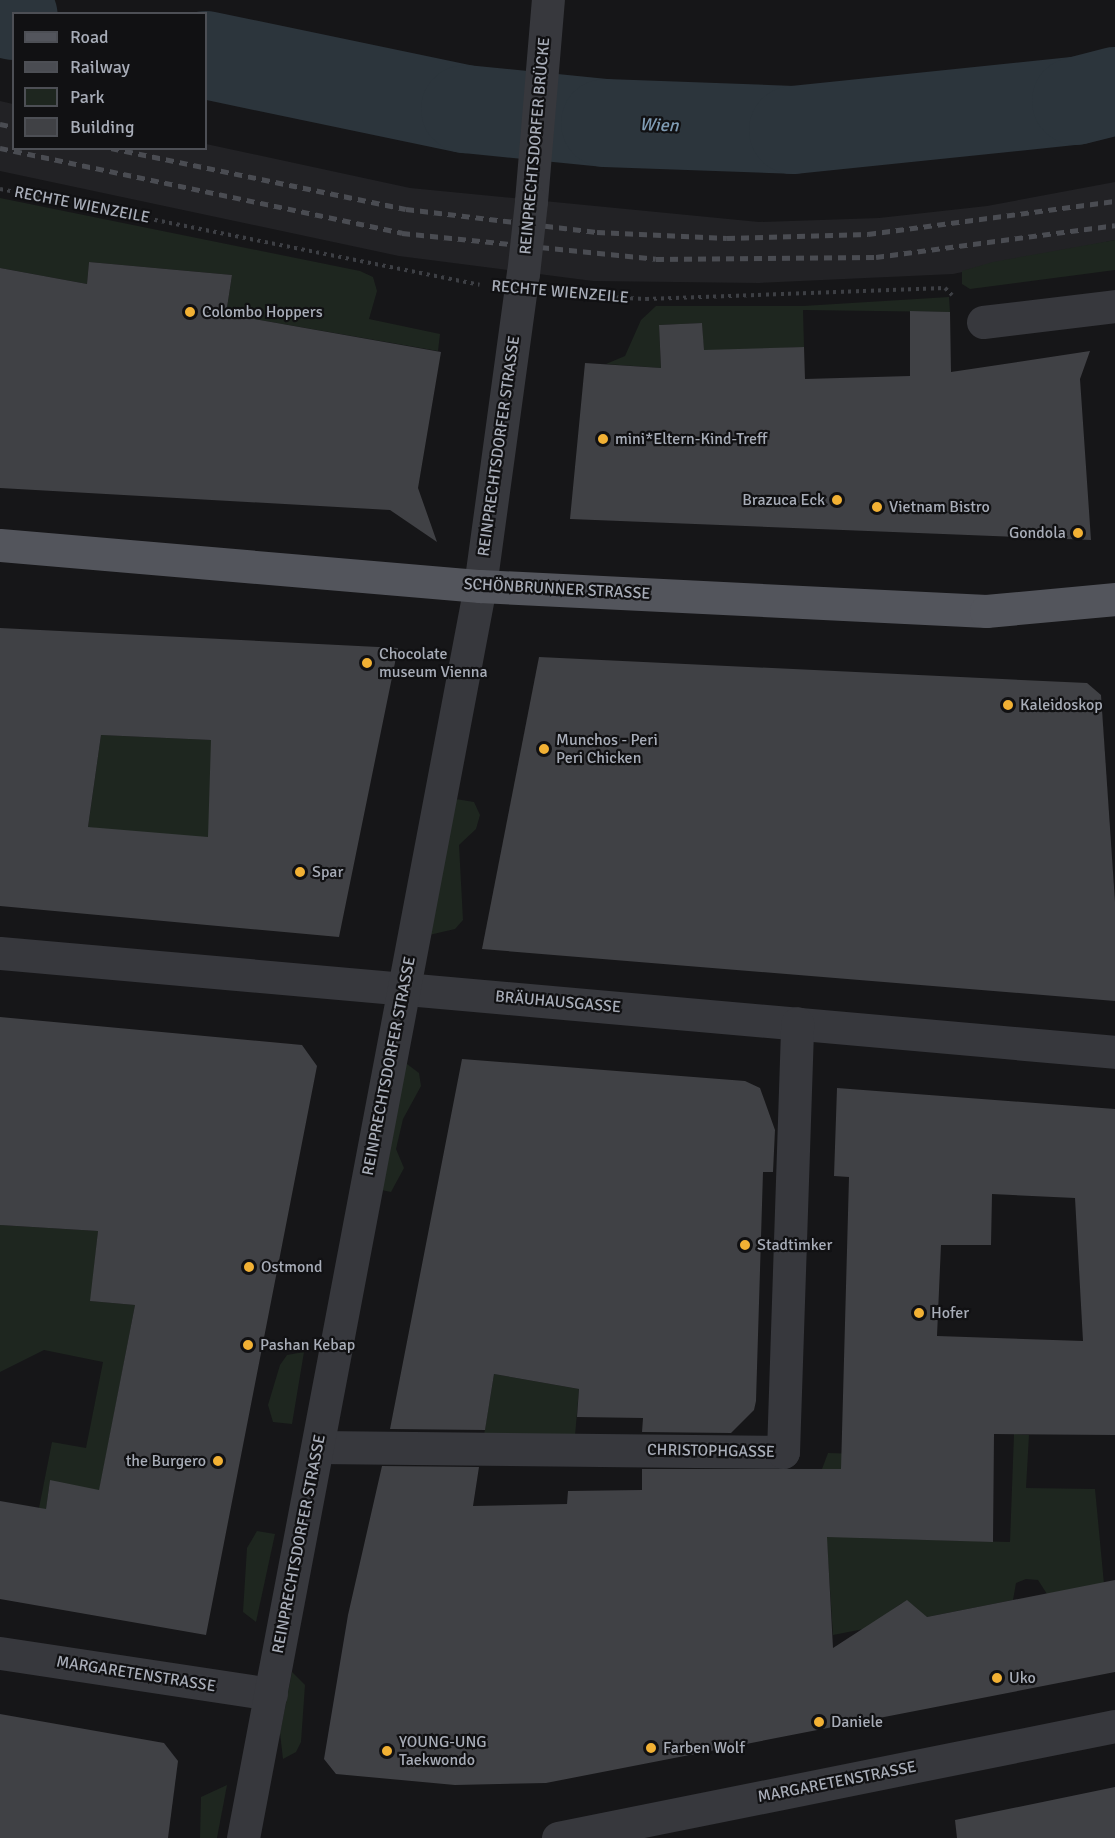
<!DOCTYPE html>
<meta charset="utf-8">
<style>
body{margin:0}
#map{position:relative;width:1115px;height:1838px;overflow:hidden;background:#161618;font-family:Signika,sans-serif}
div>[style]{position:absolute}
.built>*{inset:0;background:#222225}
.green>*{inset:0;background:#1e261f}
.river>*{height:88px;margin:-44px;padding:0 44px;transform-origin:44px;border-radius:44px;background:#2c353c}
.building>*{inset:0;background:#404145}
.path>*{height:4px;margin-top:-2px;transform-origin:0;background:repeating-linear-gradient(90deg,#3d3f44 0 3px,transparent 0 7.5px)}
.minor>*{height:33px;margin:-16.5px;padding:0 16.5px;transform-origin:16.5px;border-radius:16.5px;background:#37383d}
.tertiary>*{height:33px;margin:-16.5px;padding:0 16.5px;transform-origin:16.5px;border-radius:16.5px;background:#37383d}
.primary>*{height:33px;margin:-16.5px;padding:0 16.5px;transform-origin:16.5px;border-radius:16.5px;background:#53555c}
.rail>*{height:4.5px;margin-top:-2.25px;transform-origin:0;background:repeating-linear-gradient(90deg,#4a4c52 0 8px,transparent 0 14px)}
.tertiary-bridge>*{height:33px;margin:-16.5px;padding:0 16.5px;transform-origin:16.5px;border-radius:16.5px;background:#37383d}
.dots>*{width:16px;height:16px;translate:-50% -50%;box-sizing:border-box;border:3px solid #111113;border-radius:50%}
span{translate:-50% -50%;white-space:nowrap;text-align:center;line-height:1.15;-webkit-text-stroke:4.5px #111113;paint-order:stroke}
.street-label{font-size:16px;color:#a8adb8}
.poi-label{font-size:16px;color:#a8adb8}
.left{translate:0 -50%;text-align:left}
.right{translate:-100% -50%;text-align:right}
.water-label{font-size:18px;color:#7f9bb3;font-style:italic}
.legend{position:absolute;left:12px;top:12px;width:195px;height:138px;box-sizing:border-box;background:#111113;border:2px solid #4d4f55;margin:0;padding:8px 10px;list-style:none;font-size:18px;color:#a8adb8}
.legend li{display:flex;align-items:center;gap:12px;height:30px}
.legend b{width:30px;border:2px solid #4d4f55}
</style>
<div id="map">
<div class="built">
<div style="clip-path:polygon(0 101px,13px 104px,14px 148px,206px 144px,410px 188px,759px 222px,879px 218px,987px 206px,1115px 182px,1115px 240px,953px 274px,759px 283px,593px 281px,399px 256px,0 171px)"></div>
</div>
<div class="green">
<div style="clip-path:polygon(0 198px,360px 271px,373px 277px,377px 291px,369px 319px,440px 334px,438px 351px,226px 314px,232px 275px,89px 262px,87px 284px,0 268px)"></div>
<div style="clip-path:polygon(1115px 240px,1115px 270px,970px 289px,962px 284px,962px 271px,993px 262px)"></div>
<div style="clip-path:polygon(949px 297px,950px 312px,803px 310px,804px 347px,759px 349px,708px 425px,702px 323px,659px 325px,661px 368px,606px 364px,625px 356px,641px 320px,656px 306px,803px 306px)"></div>
<div style="clip-path:polygon(101px 735px,211px 740px,262px 850px,88px 827px)"></div>
<div style="clip-path:polygon(456px 799px,474px 802px,480px 815px,476px 829px,459px 845px,463px 920px,455px 929px,429px 935px)"></div>
<div style="clip-path:polygon(399px 1058px,419px 1073px,421px 1086px,403px 1119px,396px 1149px,404px 1168px,391px 1192px,372px 1188px)"></div>
<div style="clip-path:polygon(0 1225px,98px 1231px,91px 1301px,135px 1305px,93px 1524px,50px 1480px,46px 1510px,39px 1508px,52px 1442px,86px 1448px,103px 1362px,44px 1350px,0 1372px)"></div>
<div style="clip-path:polygon(304px 1352px,292px 1424px,273px 1422px,268px 1405px,280px 1365px,287px 1355px)"></div>
<div style="clip-path:polygon(494px 1374px,579px 1389px,575px 1436px,484px 1435px)"></div>
<div style="clip-path:polygon(1014px 1434px,1029px 1435px,1026px 1488px,1095px 1489px,1104px 1584px,1047px 1594px,1038px 1580px,1026px 1579px,1016px 1583px,1013px 1600px,922px 1618px,914px 1606px,902px 1603px,892px 1610px,889px 1624px,833px 1635px,822px 1469px,828px 1453px,861px 1454px,861px 1538px,1010px 1542px)"></div>
<div style="clip-path:polygon(257px 1531px,275px 1534px,256px 1622px,243px 1612px,247px 1548px)"></div>
<div style="clip-path:polygon(292px 1672px,305px 1685px,301px 1742px,296px 1752px,283px 1759px,280px 1733px)"></div>
<div style="clip-path:polygon(227px 1785px,217px 1838px,200px 1838px,201px 1797px)"></div>
</div>
<div class="river">
<div style="left:0;top:13px;width:14px;rotate:12deg"></div>
<div style="left:206px;top:55px;width:265px;rotate:11.8deg"></div>
<div style="left:465px;top:109px;width:141px;rotate:5.7deg"></div>
<div style="left:605px;top:123px;width:188px;rotate:2.1deg"></div>
<div style="left:793px;top:130px;width:284px;rotate:-5.9deg"></div>
<div style="left:1076px;top:101px;width:40px;rotate:-14.4deg"></div>
</div>
<div class="building">
<div style="clip-path:polygon(89px 262px,232px 275px,226px 314px,441px 352px,418px 488px,437px 542px,390px 510px,0 488px,0 268px,87px 284px)"></div>
<div style="clip-path:polygon(910px 311px,950px 312px,951px 372px,1090px 351px,1080px 379px,1091px 540px,570px 519px,585px 363px,661px 368px,659px 325px,702px 323px,704px 350px,804px 347px,805px 379px,910px 376px)"></div>
<div style="clip-path:polygon(evenodd,0 628px,398px 648px,339px 937px,0 906px,0 628px,101px 735px,211px 740px,208px 837px,88px 827px,101px 735px)"></div>
<div style="clip-path:polygon(539px 657px,1087px 683px,1101px 695px,1115px 902px,1115px 1001px,482px 949px)"></div>
<div style="clip-path:polygon(0 1017px,302px 1045px,317px 1066px,206px 1635px,0 1599px,0 1501px,46px 1509px,50px 1480px,99px 1490px,135px 1305px,90px 1301px,98px 1231px,0 1225px)"></div>
<div style="clip-path:polygon(462px 1059px,745px 1081px,760px 1088px,775px 1130px,773px 1172px,763px 1172px,756px 1401px,754px 1410px,731px 1433px,642px 1432px,643px 1418px,577px 1417px,579px 1389px,494px 1374px,485px 1430px,390px 1429px)"></div>
<div style="clip-path:polygon(evenodd,837px 1088px,1115px 1109px,1115px 1435px,994px 1434px,993px 1542px,827px 1537px,833px 1648px,907px 1600px,927px 1617px,1115px 1580px,1115px 1672px,546px 1783px,455px 1785px,336px 1774px,324px 1759px,348px 1615px,382px 1466px,479px 1467px,473px 1506px,567px 1504px,568px 1491px,642px 1490px,642px 1469px,841px 1469px,849px 1177px,834px 1176px,837px 1088px,992px 1194px,1075px 1198px,1083px 1341px,937px 1336px,941px 1245px,991px 1245px,992px 1194px)"></div>
<div style="clip-path:polygon(0 1714px,164px 1743px,178px 1761px,168px 1838px,0 1838px)"></div>
<div style="clip-path:polygon(1115px 1787px,1115px 1838px,957px 1838px,955px 1820px)"></div>
</div>
<div class="path">
<div style="left:0;top:189px;width:489px;rotate:11.3deg"></div>
<div style="left:563px;top:295px;width:83px;rotate:2.8deg"></div>
<div style="left:646px;top:299px;width:299px;rotate:-2.1deg"></div>
<div style="left:945px;top:288px;width:10px;rotate:45deg"></div>
</div>
<div class="minor">
<div style="left:983px;top:322px;width:133px;rotate:-6.9deg"></div>
<div style="left:0;top:953px;width:1119px;rotate:5.07deg"></div>
<div style="left:318px;top:1447px;width:465px;rotate:0.6deg"></div>
<div style="left:783px;top:1452px;width:429px;rotate:-88.1deg"></div>
</div>
<div class="tertiary">
<div style="left:531px;top:201px;width:202px;rotate:-85.2deg"></div>
<div style="left:0;top:1653px;width:274px;rotate:8.6deg"></div>
<div style="left:243px;top:1838px;width:1274px;rotate:-79.28deg"></div>
<div style="left:480px;top:586px;width:315px;rotate:-82.2deg"></div>
<div style="left:558px;top:1838px;width:568px;rotate:-11.37deg"></div>
</div>
<div class="primary">
<div style="left:0;top:545px;width:482px;rotate:4.9deg"></div>
<div style="left:480px;top:586px;width:507px;rotate:2.83deg"></div>
<div style="left:986px;top:611px;width:130px;rotate:-5.3deg"></div>
</div>
<div class="rail">
<div style="left:0;top:124px;width:14px;rotate:12deg"></div>
<div style="left:0;top:148px;width:411px;rotate:11.9deg"></div>
<div style="left:402px;top:233px;width:255px;rotate:5.8deg"></div>
<div style="left:656px;top:259px;width:220px;rotate:-0.5deg"></div>
<div style="left:876px;top:257px;width:241px;rotate:-7.6deg"></div>
<div style="left:111px;top:148px;width:301px;rotate:11.7deg"></div>
<div style="left:406px;top:209px;width:192px;rotate:6.9deg"></div>
<div style="left:597px;top:232px;width:130px;rotate:2.6deg"></div>
<div style="left:727px;top:238px;width:141px;rotate:-1.6deg"></div>
<div style="left:868px;top:234px;width:249px;rotate:-7.6deg"></div>
</div>
<div class="tertiary-bridge">
<div style="left:523px;top:274px;width:73px;rotate:-83.7deg"></div>
</div>
<div class="dots">
<div style="left:190px;top:312px;background:#f2b134"></div>
<div style="left:603px;top:439px;background:#f2b134"></div>
<div style="left:837px;top:500px;background:#f2b134"></div>
<div style="left:877px;top:507px;background:#f2b134"></div>
<div style="left:1078px;top:533px;background:#f2b134"></div>
<div style="left:367px;top:663px;background:#f2b134"></div>
<div style="left:1008px;top:705px;background:#f2b134"></div>
<div style="left:544px;top:749px;background:#f2b134"></div>
<div style="left:300px;top:872px;background:#f2b134"></div>
<div style="left:745px;top:1245px;background:#f2b134"></div>
<div style="left:249px;top:1267px;background:#f2b134"></div>
<div style="left:919px;top:1313px;background:#f2b134"></div>
<div style="left:248px;top:1345px;background:#f2b134"></div>
<div style="left:218px;top:1461px;background:#f2b134"></div>
<div style="left:997px;top:1678px;background:#f2b134"></div>
<div style="left:819px;top:1722px;background:#f2b134"></div>
<div style="left:651px;top:1748px;background:#f2b134"></div>
<div style="left:387px;top:1751px;background:#f2b134"></div>
</div>
<div class="street-label">
<span style="left:535px;top:146px;rotate:-85deg">REINPRECHTSDORFER BRÜCKE</span>
<span style="left:82px;top:205px;rotate:11deg">RECHTE WIENZEILE</span>
<span style="left:560px;top:292px;rotate:5deg">RECHTE WIENZEILE</span>
<span style="left:499px;top:446px;rotate:-82deg">REINPRECHTSDORFER STRASSE</span>
<span style="left:557px;top:589px;rotate:3deg">SCHÖNBRUNNER STRASSE</span>
<span style="left:558px;top:1002px;rotate:5deg">BRÄUHAUSGASSE</span>
<span style="left:389px;top:1066px;rotate:-79deg">REINPRECHTSDORFER STRASSE</span>
<span style="left:711px;top:1451px;rotate:1deg">CHRISTOPHGASSE</span>
<span style="left:299px;top:1544px;rotate:-79deg">REINPRECHTSDORFER STRASSE</span>
<span style="left:136px;top:1674px;rotate:9deg">MARGARETENSTRASSE</span>
<span style="left:837px;top:1782px;rotate:-11deg">MARGARETENSTRASSE</span>
</div>
<div class="poi-label">
<span class="left" style="left:202px;top:312px">Colombo Hoppers</span>
<span class="left" style="left:615px;top:439px">mini*Eltern-Kind-Treff</span>
<span class="right" style="left:825px;top:500px">Brazuca Eck</span>
<span class="left" style="left:889px;top:507px">Vietnam Bistro</span>
<span class="right" style="left:1066px;top:533px">Gondola</span>
<span class="left" style="left:379px;top:663px">Chocolate<br>museum Vienna</span>
<span class="left" style="left:1020px;top:705px">Kaleidoskop</span>
<span class="left" style="left:556px;top:749px">Munchos - Peri<br>Peri Chicken</span>
<span class="left" style="left:312px;top:872px">Spar</span>
<span class="left" style="left:757px;top:1245px">Stadtimker</span>
<span class="left" style="left:261px;top:1267px">Ostmond</span>
<span class="left" style="left:931px;top:1313px">Hofer</span>
<span class="left" style="left:260px;top:1345px">Pashan Kebap</span>
<span class="right" style="left:206px;top:1461px">the Burgero</span>
<span class="left" style="left:1009px;top:1678px">Uko</span>
<span class="left" style="left:831px;top:1722px">Daniele</span>
<span class="left" style="left:399px;top:1751px">YOUNG-UNG<br>Taekwondo</span>
<span class="left" style="left:663px;top:1748px">Farben Wolf</span>
</div>
<div class="water-label">
<span style="left:659px;top:125px;rotate:2deg">Wien</span>
</div>
<ul class="legend">
<li><b style="height:8px;background:#53555c"></b>Road</li>
<li><b style="height:8px;background:#4a4c52"></b>Railway</li>
<li><b style="height:16px;background:#1e261f"></b>Park</li>
<li><b style="height:16px;background:#404145"></b>Building</li>
</ul>
</div>
